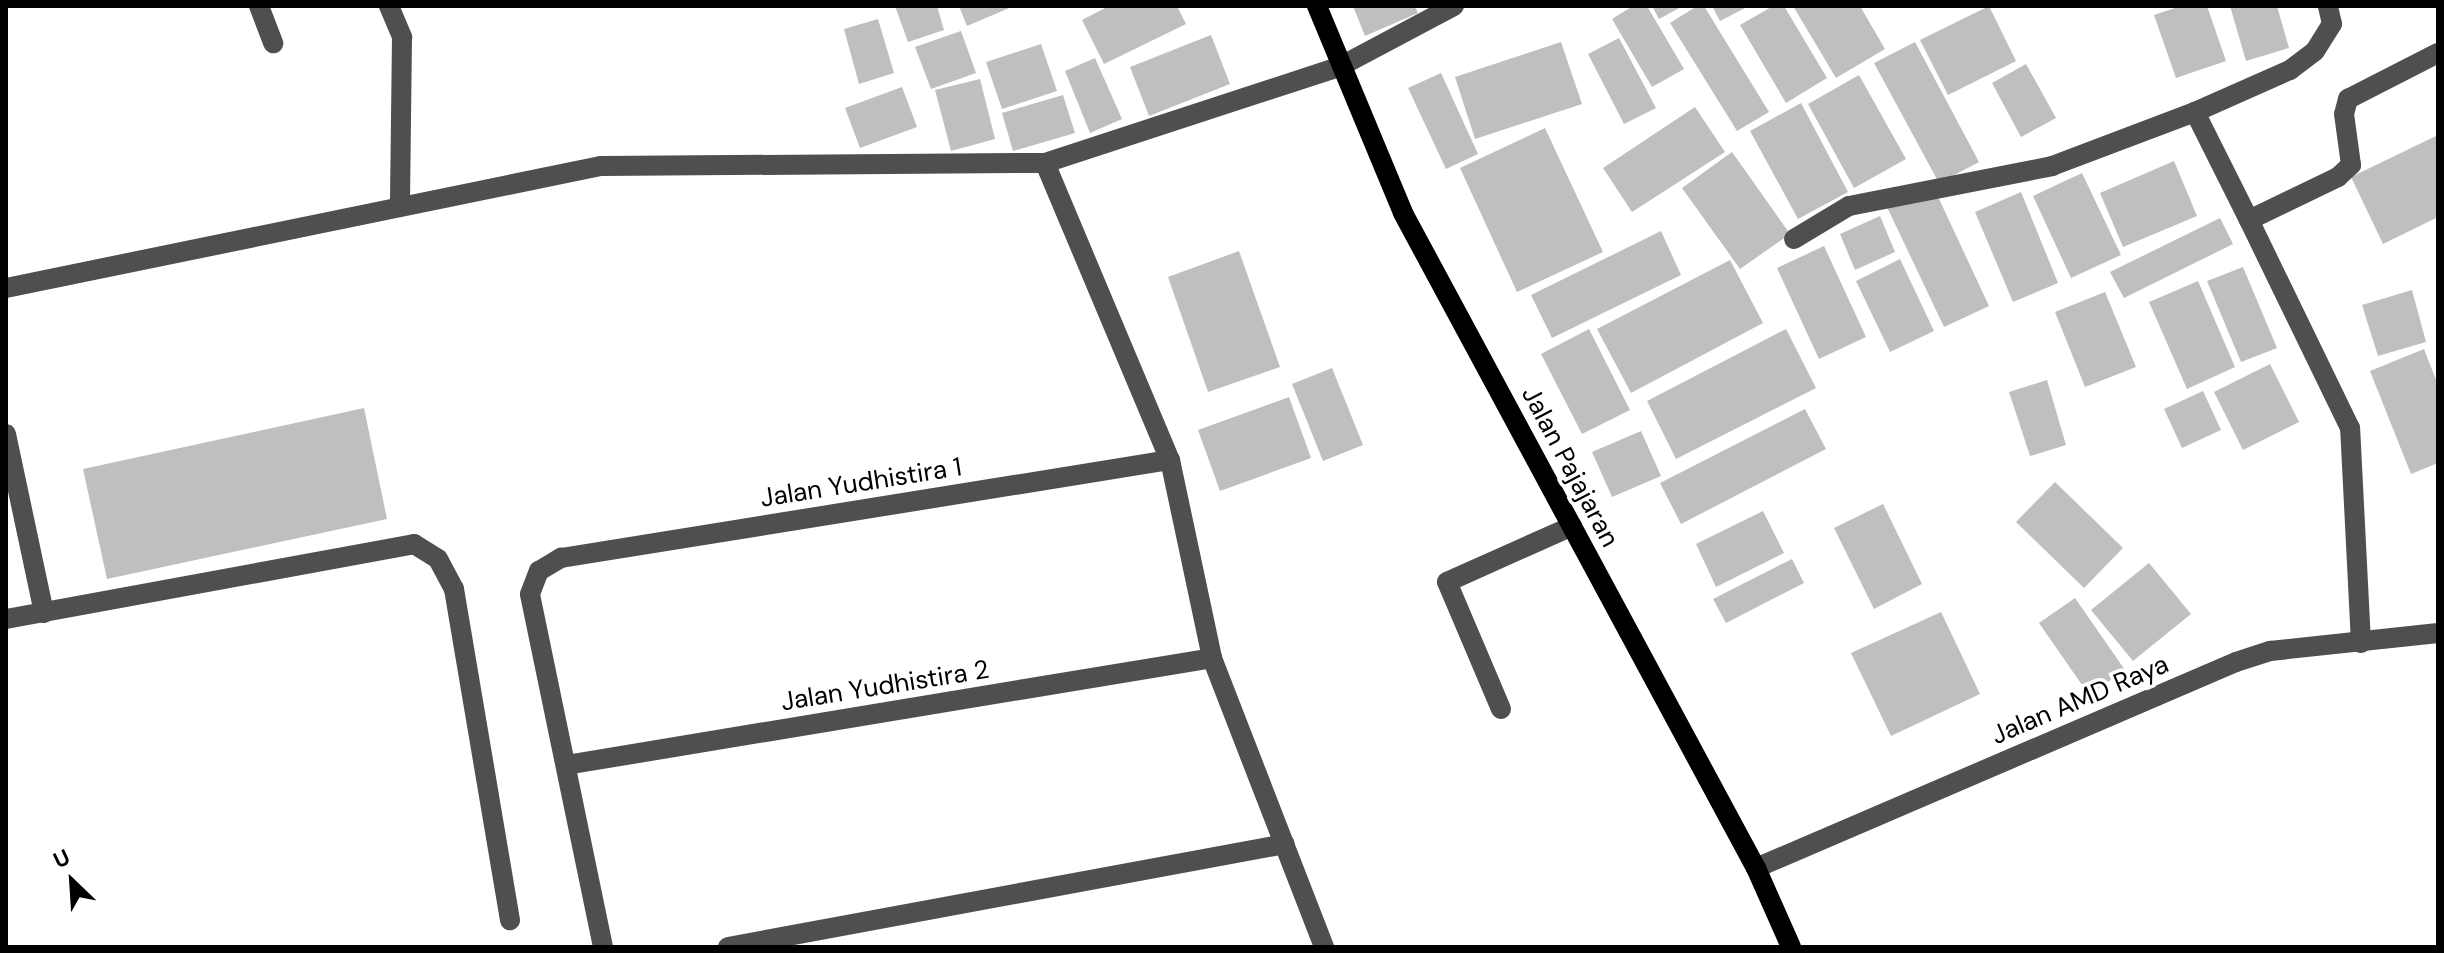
<!DOCTYPE html>
<style>
body{margin:0}
#map{position:relative;width:2444px;height:953px;overflow:hidden;background:#fff;font-family:"DM Sans",sans-serif}
div>[style]{position:absolute}
.building>*{inset:0;background:#bfbfbf}
.minor>*{height:20px;margin:-10px;padding:0 10px;transform-origin:10px;border-radius:10px;background:#4f4f4f}
.major>*{height:20px;margin:-10px;padding:0 10px;transform-origin:10px;border-radius:10px;background:#000}
span{translate:-50% -50%;white-space:nowrap;text-align:center;line-height:1.15;-webkit-text-stroke:7px #fff;paint-order:stroke}
.street-label{font-size:26px;color:#000}
.frame{position:absolute;inset:0;border:8px solid #000;pointer-events:none}
.north{position:absolute;left:32px;top:841px;width:80px;height:80px;-webkit-text-stroke:6px #fff;paint-order:stroke;rotate:335deg;font-size:22px;font-weight:700;line-height:32px;text-align:center;color:#000}
.north::after{content:'';display:block;margin:auto;width:28px;height:36px;background:#000;clip-path:polygon(50% 0,100% 100%,50% 72%,0 100%)}
</style>
<div id="map">
<div class="building">
<div style="clip-path:polygon(895px 6px,937px 6px,944px 30px,908px 42px)"></div>
<div style="clip-path:polygon(959px 6px,1014px 6px,967px 26px)"></div>
<div style="clip-path:polygon(1109px 6px,1177px 6px,1186px 24px,1104px 64px,1082px 20px)"></div>
<div style="clip-path:polygon(1353px 6px,1415px 6px,1418px 13px,1365px 36px)"></div>
<div style="clip-path:polygon(1633px 6px,1647px 6px,1684px 69px,1652px 87px,1612px 19px)"></div>
<div style="clip-path:polygon(1652px 6px,1683px 6px,1659px 19px)"></div>
<div style="clip-path:polygon(1697px 6px,1704px 6px,1769px 112px,1737px 131px,1670px 23px)"></div>
<div style="clip-path:polygon(1712px 6px,1749px 6px,1720px 21px)"></div>
<div style="clip-path:polygon(1773px 6px,1784px 6px,1827px 78px,1786px 103px,1740px 25px)"></div>
<div style="clip-path:polygon(1793px 6px,1860px 6px,1885px 49px,1836px 78px)"></div>
<div style="clip-path:polygon(1989px 6px,2016px 61px,1948px 95px,1920px 40px)"></div>
<div style="clip-path:polygon(2181px 6px,2207px 6px,2226px 61px,2176px 78px,2154px 15px)"></div>
<div style="clip-path:polygon(2230px 6px,2277px 6px,2289px 48px,2246px 61px)"></div>
<div style="clip-path:polygon(878px 19px,894px 73px,859px 84px,844px 29px)"></div>
<div style="clip-path:polygon(961px 31px,976px 73px,931px 89px,915px 47px)"></div>
<div style="clip-path:polygon(1211px 35px,1230px 84px,1149px 116px,1130px 67px)"></div>
<div style="clip-path:polygon(1619px 38px,1656px 108px,1624px 124px,1588px 54px)"></div>
<div style="clip-path:polygon(1561px 42px,1582px 104px,1475px 139px,1455px 77px)"></div>
<div style="clip-path:polygon(1915px 42px,1979px 162px,1939px 183px,1874px 63px)"></div>
<div style="clip-path:polygon(1041px 44px,1057px 91px,1002px 109px,986px 62px)"></div>
<div style="clip-path:polygon(1095px 58px,1122px 119px,1090px 133px,1065px 71px)"></div>
<div style="clip-path:polygon(2026px 64px,2056px 118px,2021px 137px,1992px 83px)"></div>
<div style="clip-path:polygon(1441px 73px,1478px 154px,1446px 169px,1408px 88px)"></div>
<div style="clip-path:polygon(1859px 75px,1906px 159px,1854px 188px,1808px 104px)"></div>
<div style="clip-path:polygon(980px 79px,995px 139px,951px 151px,935px 90px)"></div>
<div style="clip-path:polygon(902px 87px,917px 127px,860px 148px,845px 108px)"></div>
<div style="clip-path:polygon(1063px 95px,1075px 133px,1013px 151px,1002px 113px)"></div>
<div style="clip-path:polygon(1801px 103px,1848px 192px,1798px 219px,1750px 131px)"></div>
<div style="clip-path:polygon(1695px 107px,1725px 152px,1632px 212px,1603px 168px)"></div>
<div style="clip-path:polygon(1545px 128px,1603px 252px,1517px 292px,1460px 168px)"></div>
<div style="clip-path:polygon(2438px 135px,2438px 217px,2383px 244px,2351px 177px)"></div>
<div style="clip-path:polygon(1732px 152px,1790px 234px,1740px 269px,1682px 188px)"></div>
<div style="clip-path:polygon(2174px 161px,2197px 216px,2123px 247px,2100px 193px)"></div>
<div style="clip-path:polygon(2082px 173px,2121px 255px,2071px 278px,2033px 196px)"></div>
<div style="clip-path:polygon(1933px 186px,1989px 306px,1944px 327px,1887px 207px)"></div>
<div style="clip-path:polygon(2021px 192px,2058px 283px,2013px 302px,1975px 212px)"></div>
<div style="clip-path:polygon(1880px 216px,1895px 252px,1855px 270px,1840px 234px)"></div>
<div style="clip-path:polygon(2220px 218px,2233px 244px,2124px 298px,2110px 272px)"></div>
<div style="clip-path:polygon(1661px 231px,1681px 275px,1552px 338px,1531px 295px)"></div>
<div style="clip-path:polygon(1824px 246px,1866px 337px,1819px 359px,1777px 268px)"></div>
<div style="clip-path:polygon(1239px 251px,1280px 367px,1208px 392px,1168px 277px)"></div>
<div style="clip-path:polygon(1900px 259px,1934px 331px,1890px 352px,1856px 281px)"></div>
<div style="clip-path:polygon(1730px 260px,1763px 323px,1631px 393px,1597px 329px)"></div>
<div style="clip-path:polygon(2243px 267px,2277px 348px,2241px 362px,2207px 281px)"></div>
<div style="clip-path:polygon(2198px 281px,2235px 367px,2187px 389px,2149px 302px)"></div>
<div style="clip-path:polygon(2412px 290px,2426px 342px,2378px 356px,2362px 305px)"></div>
<div style="clip-path:polygon(2105px 292px,2136px 367px,2085px 387px,2055px 312px)"></div>
<div style="clip-path:polygon(1589px 329px,1630px 410px,1582px 434px,1541px 354px)"></div>
<div style="clip-path:polygon(1786px 329px,1816px 388px,1676px 459px,1647px 401px)"></div>
<div style="clip-path:polygon(2424px 349px,2438px 385px,2438px 463px,2411px 474px,2370px 371px)"></div>
<div style="clip-path:polygon(2270px 364px,2299px 422px,2243px 450px,2214px 392px)"></div>
<div style="clip-path:polygon(1332px 368px,1363px 445px,1323px 461px,1292px 384px)"></div>
<div style="clip-path:polygon(2047px 380px,2066px 445px,2030px 456px,2009px 392px)"></div>
<div style="clip-path:polygon(2203px 391px,2221px 430px,2182px 448px,2164px 409px)"></div>
<div style="clip-path:polygon(1289px 397px,1311px 458px,1220px 491px,1198px 430px)"></div>
<div style="clip-path:polygon(364px 408px,387px 519px,107px 579px,83px 469px)"></div>
<div style="clip-path:polygon(1805px 409px,1826px 449px,1681px 524px,1660px 483px)"></div>
<div style="clip-path:polygon(1641px 431px,1661px 476px,1612px 497px,1592px 452px)"></div>
<div style="clip-path:polygon(2055px 482px,2123px 548px,2084px 588px,2016px 522px)"></div>
<div style="clip-path:polygon(1883px 504px,1922px 584px,1874px 609px,1834px 528px)"></div>
<div style="clip-path:polygon(1763px 511px,1784px 553px,1716px 587px,1696px 544px)"></div>
<div style="clip-path:polygon(1792px 559px,1804px 583px,1726px 623px,1713px 599px)"></div>
<div style="clip-path:polygon(2149px 563px,2191px 614px,2133px 661px,2091px 610px)"></div>
<div style="clip-path:polygon(2075px 598px,2125px 670px,2089px 695px,2039px 623px)"></div>
<div style="clip-path:polygon(1941px 612px,1980px 694px,1891px 736px,1851px 653px)"></div>
</div>
<div class="minor">
<div style="left:259px;top:6px;width:40px;rotate:69deg"></div>
<div style="left:389px;top:6px;width:34px;rotate:67deg"></div>
<div style="left:402px;top:37px;width:169px;rotate:90.7deg"></div>
<div style="left:1045px;top:163px;width:322px;rotate:67.2deg"></div>
<div style="left:1170px;top:460px;width:202px;rotate:78deg"></div>
<div style="left:1212px;top:658px;width:310px;rotate:68.8deg"></div>
<div style="left:2249px;top:220px;width:121px;rotate:-116.6deg"></div>
<div style="left:2195px;top:112px;width:104px;rotate:-23.9deg"></div>
<div style="left:2290px;top:70px;width:31px;rotate:-37deg"></div>
<div style="left:2315px;top:51px;width:32px;rotate:-58deg"></div>
<div style="left:2332px;top:24px;width:18px;rotate:-103deg"></div>
<div style="left:1794px;top:239px;width:64px;rotate:-31deg"></div>
<div style="left:1849px;top:206px;width:207px;rotate:-11.1deg"></div>
<div style="left:2052px;top:166px;width:153px;rotate:-20.7deg"></div>
<div style="left:6px;top:288px;width:607px;rotate:-11.59deg"></div>
<div style="left:601px;top:166px;width:444px;rotate:-0.4deg"></div>
<div style="left:1045px;top:163px;width:311px;rotate:-18.1deg"></div>
<div style="left:1341px;top:66px;width:128px;rotate:-28deg"></div>
<div style="left:6px;top:434px;width:183px;rotate:78deg"></div>
<div style="left:6px;top:619px;width:415px;rotate:-10.4deg"></div>
<div style="left:414px;top:544px;width:28px;rotate:32deg"></div>
<div style="left:438px;top:559px;width:34px;rotate:62deg"></div>
<div style="left:454px;top:589px;width:336px;rotate:80.4deg"></div>
<div style="left:2361px;top:643px;width:215px;rotate:-92.9deg"></div>
<div style="left:2350px;top:428px;width:231px;rotate:-115.9deg"></div>
<div style="left:2249px;top:220px;width:99px;rotate:-25.8deg"></div>
<div style="left:2338px;top:177px;width:18px;rotate:-43deg"></div>
<div style="left:2351px;top:165px;width:51px;rotate:-97.8deg"></div>
<div style="left:2344px;top:114px;width:16px;rotate:-75deg"></div>
<div style="left:2348px;top:99px;width:101px;rotate:-27.1deg"></div>
<div style="left:1501px;top:709px;width:138px;rotate:-113deg"></div>
<div style="left:1447px;top:582px;width:137px;rotate:-24.1deg"></div>
<div style="left:566px;top:765px;width:655px;rotate:-9.4deg"></div>
<div style="left:1756px;top:868px;width:522px;rotate:-23.23deg"></div>
<div style="left:2236px;top:662px;width:36px;rotate:-18deg"></div>
<div style="left:2270px;top:651px;width:169px;rotate:-6.1deg"></div>
<div style="left:603px;top:947px;width:360px;rotate:-101.7deg"></div>
<div style="left:530px;top:594px;width:25px;rotate:-69deg"></div>
<div style="left:539px;top:571px;width:26px;rotate:-31deg"></div>
<div style="left:561px;top:558px;width:617px;rotate:-9.14deg"></div>
<div style="left:728px;top:947px;width:566px;rotate:-10.48deg"></div>
</div>
<div class="major">
<div style="left:1317px;top:6px;width:224px;rotate:67.4deg"></div>
<div style="left:1403px;top:213px;width:744px;rotate:61.68deg"></div>
<div style="left:1756px;top:868px;width:86px;rotate:66.1deg"></div>
</div>
<div class="street-label">
<span style="left:1570px;top:467px;rotate:62deg">Jalan Pajajaran</span>
<span style="left:861px;top:483px;rotate:-9deg">Jalan Yudhistira 1</span>
<span style="left:885px;top:686px;rotate:-9deg">Jalan Yudhistira 2</span>
<span style="left:2080px;top:700px;rotate:-23deg">Jalan AMD Raya</span>
</div>
<div class="frame"></div>
<div class="north">U</div>
</div>
